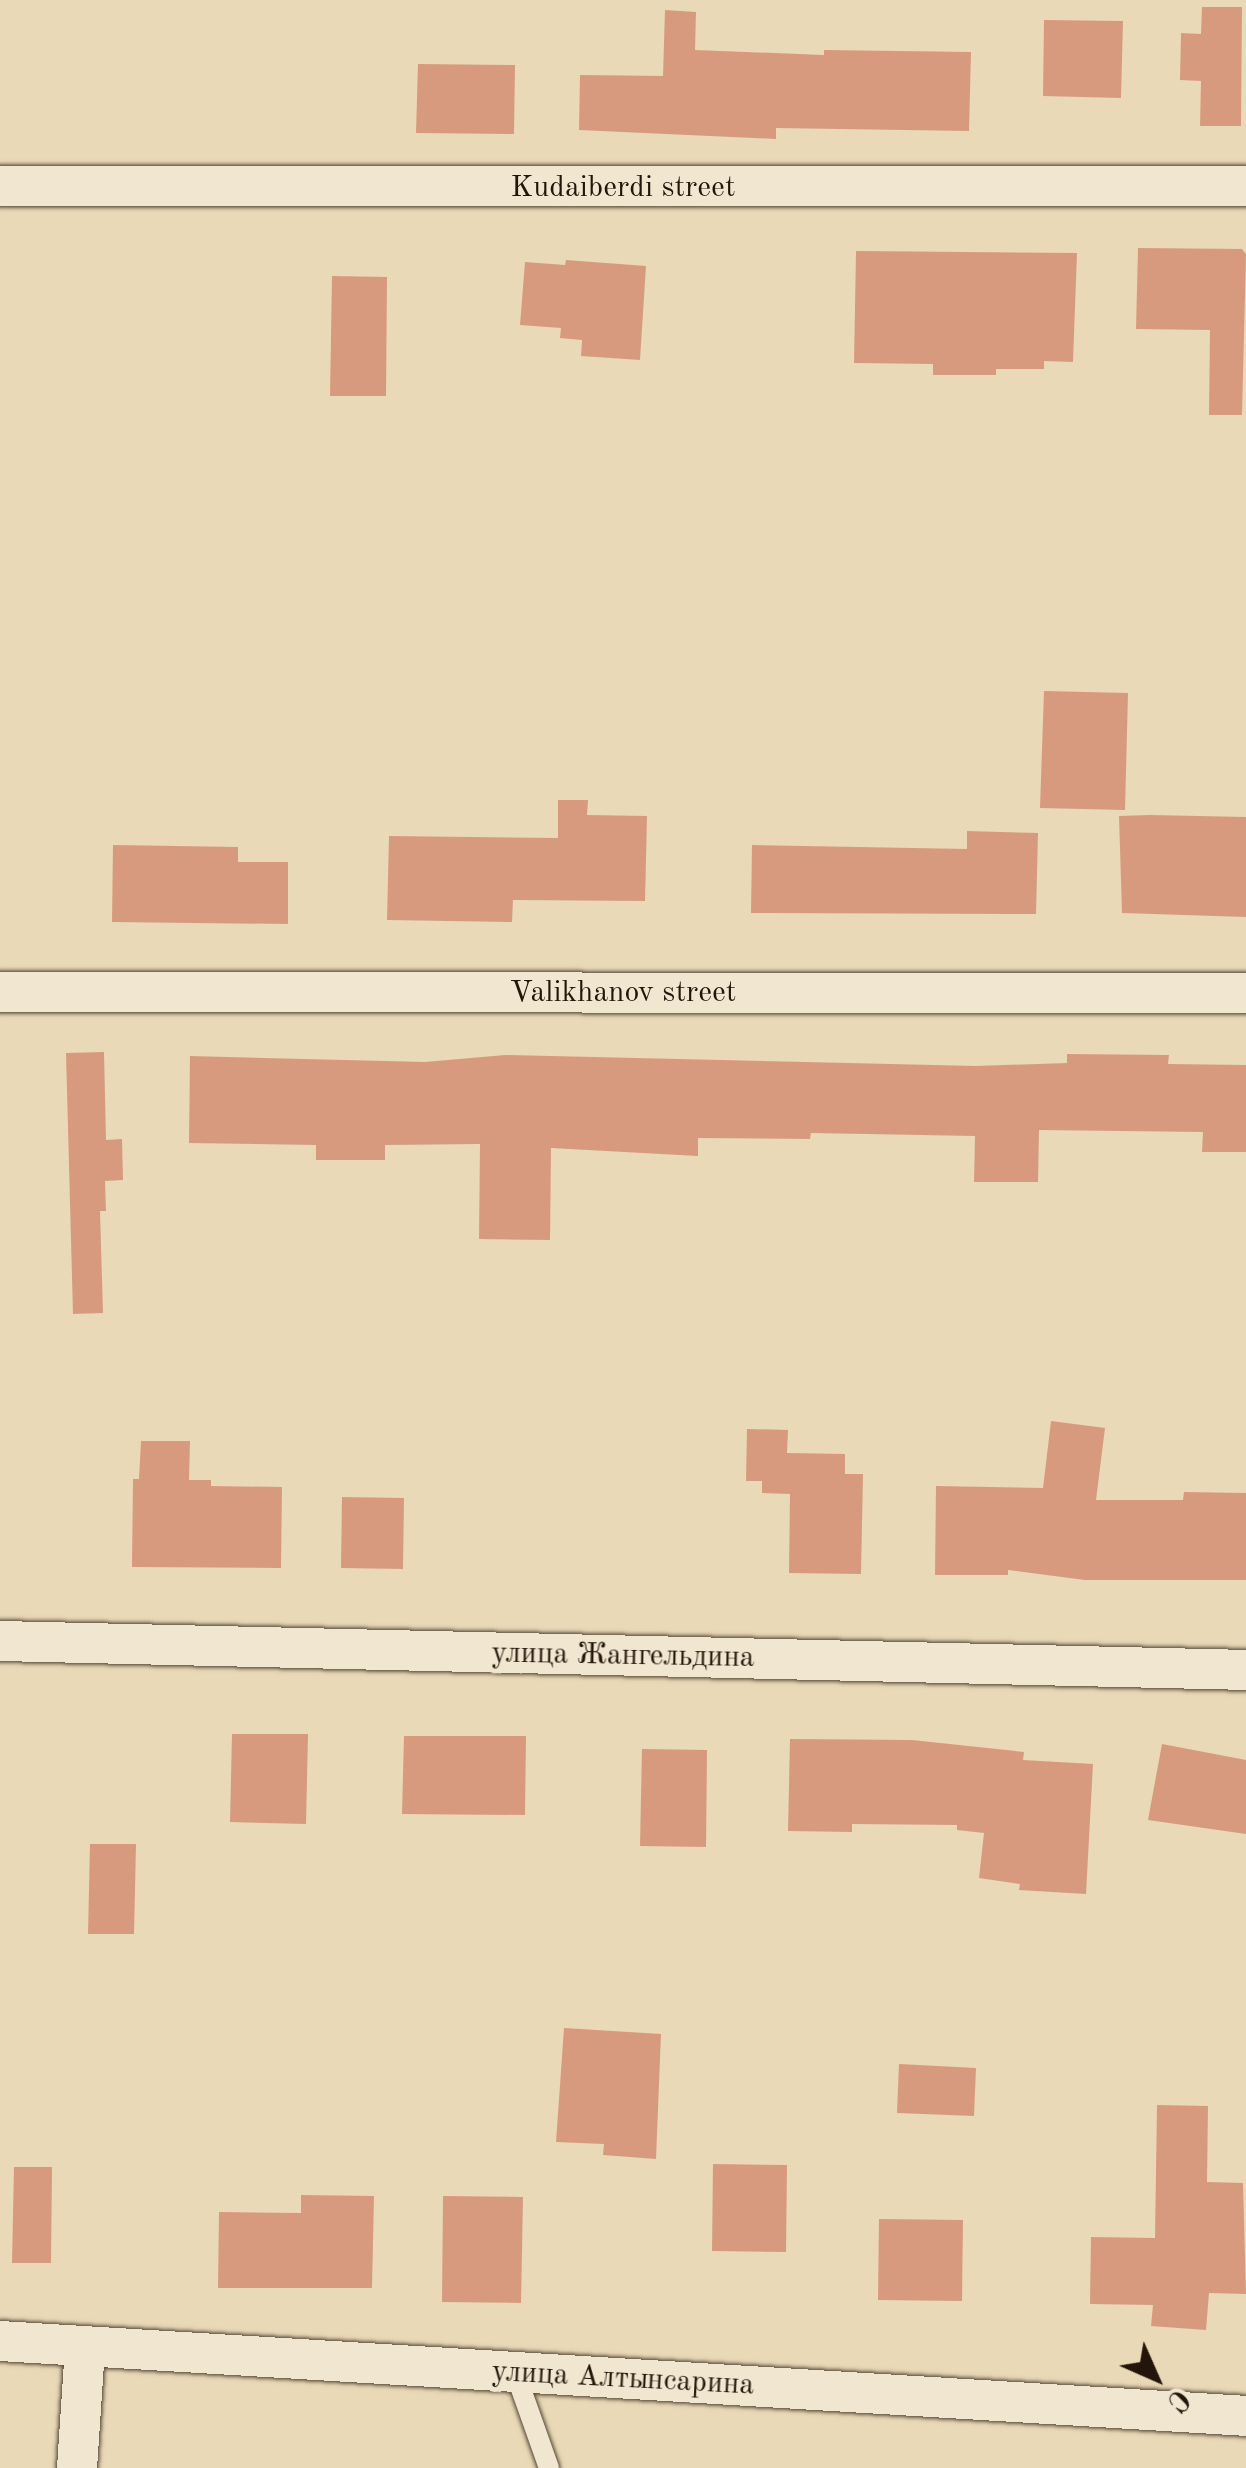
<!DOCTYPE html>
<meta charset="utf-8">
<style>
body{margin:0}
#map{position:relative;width:1246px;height:2468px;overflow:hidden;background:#e9d9b7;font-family:"Old Standard TT",serif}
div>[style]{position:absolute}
.building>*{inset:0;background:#d79a7f}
.roads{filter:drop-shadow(0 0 2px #544634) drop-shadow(0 0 2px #544634)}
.lane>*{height:20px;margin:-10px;padding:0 10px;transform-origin:10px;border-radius:10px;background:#f1e6d0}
.street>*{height:40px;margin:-20px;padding:0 20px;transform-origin:20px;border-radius:20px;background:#f1e6d0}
span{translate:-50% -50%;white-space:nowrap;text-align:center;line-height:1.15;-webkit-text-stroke:10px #f1e6d0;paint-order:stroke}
.street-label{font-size:30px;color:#231509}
.north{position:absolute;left:1106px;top:2328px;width:100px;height:100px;-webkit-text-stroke:8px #f1e6d0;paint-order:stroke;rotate:135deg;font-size:28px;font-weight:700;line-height:40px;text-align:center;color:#231509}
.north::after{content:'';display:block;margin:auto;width:35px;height:45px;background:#231509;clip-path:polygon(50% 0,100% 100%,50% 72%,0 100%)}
</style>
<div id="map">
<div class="building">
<div style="clip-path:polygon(1202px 7px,1242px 7px,1241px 126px,1200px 126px,1201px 81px,1180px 80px,1181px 33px,1201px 34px)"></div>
<div style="clip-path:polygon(665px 10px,696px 12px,695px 50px,824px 55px,824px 50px,971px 52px,969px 131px,776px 128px,776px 139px,579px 130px,580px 75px,663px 76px)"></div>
<div style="clip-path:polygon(1044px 20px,1123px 21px,1121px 98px,1043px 96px)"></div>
<div style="clip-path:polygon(418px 64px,515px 65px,514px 134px,416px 133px)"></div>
<div style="clip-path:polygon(1138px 248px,1242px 249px,1246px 254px,1242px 415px,1209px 415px,1210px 330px,1136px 329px)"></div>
<div style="clip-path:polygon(856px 251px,1077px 253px,1073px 362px,1044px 361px,1044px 369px,996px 369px,996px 375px,933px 375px,933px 364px,854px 363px)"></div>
<div style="clip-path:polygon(566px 260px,646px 266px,640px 360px,581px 356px,582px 340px,560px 338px,561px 328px,520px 325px,525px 262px,565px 265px)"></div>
<div style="clip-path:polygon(332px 276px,387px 277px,386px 396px,330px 396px)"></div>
<div style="clip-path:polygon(1044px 691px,1128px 693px,1125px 810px,1040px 808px)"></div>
<div style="clip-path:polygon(558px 800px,588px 800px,587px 815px,647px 816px,645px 901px,513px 900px,512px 922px,387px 920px,389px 836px,558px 838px)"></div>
<div style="clip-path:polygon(1150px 815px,1246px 817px,1246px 917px,1122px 913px,1119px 816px)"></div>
<div style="clip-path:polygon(967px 831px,1038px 833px,1036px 914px,751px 913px,752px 845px,967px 849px)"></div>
<div style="clip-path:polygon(113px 845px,238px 847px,238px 862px,288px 862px,288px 924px,112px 922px)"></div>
<div style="clip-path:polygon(104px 1052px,106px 1140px,122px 1139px,123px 1180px,105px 1181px,106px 1211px,100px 1211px,103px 1313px,73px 1314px,66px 1053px)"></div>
<div style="clip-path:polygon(1067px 1054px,1169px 1055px,1168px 1064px,1246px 1065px,1246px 1152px,1202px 1152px,1203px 1132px,1039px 1130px,1038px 1182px,974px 1182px,975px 1136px,811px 1133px,810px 1139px,698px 1138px,698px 1156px,551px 1148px,550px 1240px,479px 1239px,480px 1144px,385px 1145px,385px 1160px,316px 1160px,316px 1145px,189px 1143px,190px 1056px,425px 1062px,505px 1055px,976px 1066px,1067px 1063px)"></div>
<div style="clip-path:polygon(1051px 1421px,1105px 1428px,1096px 1500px,1183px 1500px,1184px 1492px,1246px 1493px,1246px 1580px,1085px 1580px,1008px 1570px,1008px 1575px,935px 1575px,936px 1486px,1043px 1488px)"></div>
<div style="clip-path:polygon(747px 1429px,788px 1430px,787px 1453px,845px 1454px,845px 1474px,863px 1474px,861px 1574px,789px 1573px,790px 1494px,762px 1493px,762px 1481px,746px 1481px)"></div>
<div style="clip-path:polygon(141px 1441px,190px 1441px,189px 1480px,211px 1480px,211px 1486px,282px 1487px,281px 1568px,132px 1567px,133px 1479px,139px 1479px)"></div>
<div style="clip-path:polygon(342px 1497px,404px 1498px,403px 1569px,341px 1568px)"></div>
<div style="clip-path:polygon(232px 1734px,308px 1734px,306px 1824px,230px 1822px)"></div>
<div style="clip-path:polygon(404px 1736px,526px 1736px,525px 1815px,402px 1814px)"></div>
<div style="clip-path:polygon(790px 1739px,912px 1740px,1024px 1752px,1023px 1760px,1093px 1764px,1086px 1894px,1019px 1890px,1020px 1884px,979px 1878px,984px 1833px,957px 1830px,957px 1825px,852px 1824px,852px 1832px,788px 1831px)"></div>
<div style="clip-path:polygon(1162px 1744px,1246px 1760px,1246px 1834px,1148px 1820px)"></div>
<div style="clip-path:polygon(642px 1749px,707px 1750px,706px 1847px,640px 1846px)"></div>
<div style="clip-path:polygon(90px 1844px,136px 1844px,134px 1934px,88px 1934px)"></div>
<div style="clip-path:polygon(564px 2028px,661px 2034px,656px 2159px,603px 2155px,604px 2144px,556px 2142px)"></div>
<div style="clip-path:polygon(899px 2064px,976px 2068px,974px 2116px,897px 2113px)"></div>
<div style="clip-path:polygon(1157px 2105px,1208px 2106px,1207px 2182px,1243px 2183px,1246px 2294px,1209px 2293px,1206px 2330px,1151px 2326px,1153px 2305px,1090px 2304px,1091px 2237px,1155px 2238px)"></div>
<div style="clip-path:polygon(713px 2164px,787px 2165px,786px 2252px,712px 2251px)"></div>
<div style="clip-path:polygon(14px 2167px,52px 2167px,51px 2263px,12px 2263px)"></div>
<div style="clip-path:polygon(301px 2195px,374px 2196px,372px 2288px,218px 2288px,219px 2212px,301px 2213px)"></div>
<div style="clip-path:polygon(443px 2196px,523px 2197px,521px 2303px,442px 2302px)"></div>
<div style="clip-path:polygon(879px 2219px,963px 2220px,962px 2301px,878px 2300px)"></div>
</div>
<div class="roads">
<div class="lane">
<div style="left:515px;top:2372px;width:102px;rotate:70.5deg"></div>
</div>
<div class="street">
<div style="left:0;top:186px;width:1246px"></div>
<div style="left:0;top:992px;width:1246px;rotate:0.05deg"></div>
<div style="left:0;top:1641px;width:1246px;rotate:1.33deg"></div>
<div style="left:0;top:2341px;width:1248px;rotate:3.44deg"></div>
<div style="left:77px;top:2468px;width:122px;rotate:-86.2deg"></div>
</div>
</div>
<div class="street-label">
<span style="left:623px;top:188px">Kudaiberdi street</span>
<span style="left:623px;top:993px">Valikhanov street</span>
<span style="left:623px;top:1656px;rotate:1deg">улица Жангельдина</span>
<span style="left:623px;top:2379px;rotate:3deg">улица Алтынсарина</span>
</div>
<div class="north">С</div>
</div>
